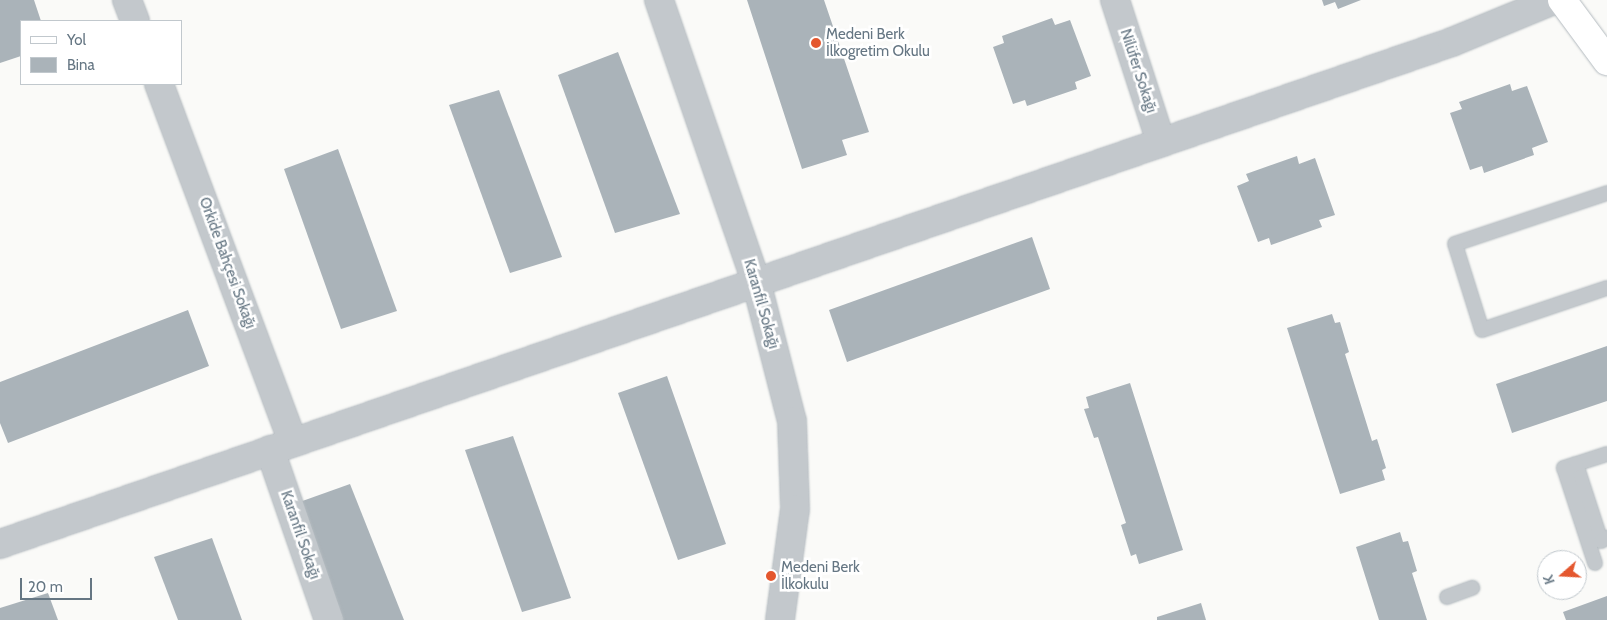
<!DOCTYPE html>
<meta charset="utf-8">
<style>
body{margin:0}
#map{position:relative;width:1607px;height:620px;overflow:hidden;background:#fafaf8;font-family:Cabin,sans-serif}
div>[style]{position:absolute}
.building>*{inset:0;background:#aab3b9}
.roads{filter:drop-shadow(0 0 1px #b3babf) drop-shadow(0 0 1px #b3babf)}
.service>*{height:14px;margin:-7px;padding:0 7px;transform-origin:7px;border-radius:7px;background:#c3c8cc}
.minor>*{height:28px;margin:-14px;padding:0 14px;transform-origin:14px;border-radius:14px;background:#c3c8cc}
.secondary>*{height:28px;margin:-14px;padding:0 14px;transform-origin:14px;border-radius:14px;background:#fff}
.dots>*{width:14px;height:14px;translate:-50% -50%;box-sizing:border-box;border:2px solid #fff;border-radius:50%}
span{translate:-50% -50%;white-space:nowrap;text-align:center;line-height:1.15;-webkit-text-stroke:5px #fff;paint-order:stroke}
.poi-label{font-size:15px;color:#657683}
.left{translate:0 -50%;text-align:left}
.street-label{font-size:15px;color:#657683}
.legend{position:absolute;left:20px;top:20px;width:162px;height:65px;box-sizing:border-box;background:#fff;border:1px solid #c1c8cd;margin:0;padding:6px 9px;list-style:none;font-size:15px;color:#657683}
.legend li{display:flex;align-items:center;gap:10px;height:25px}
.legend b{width:25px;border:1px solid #c1c8cd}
.north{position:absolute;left:1537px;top:550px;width:50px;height:50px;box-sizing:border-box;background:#fff;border:1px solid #c1c8cd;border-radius:50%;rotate:251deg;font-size:14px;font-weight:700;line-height:20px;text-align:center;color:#657683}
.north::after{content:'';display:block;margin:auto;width:18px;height:22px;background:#e4572e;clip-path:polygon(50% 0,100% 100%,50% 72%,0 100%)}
.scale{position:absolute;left:20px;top:578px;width:72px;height:22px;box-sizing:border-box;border:2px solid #657683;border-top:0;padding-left:6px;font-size:15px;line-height:18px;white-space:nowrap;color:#657683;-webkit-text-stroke:4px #fff;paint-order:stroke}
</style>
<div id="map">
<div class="building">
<div style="clip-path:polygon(0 0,34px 0,41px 21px,21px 21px,21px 56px,0 63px)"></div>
<div style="clip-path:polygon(747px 0,824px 0,869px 132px,842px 140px,847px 155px,802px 169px)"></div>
<div style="clip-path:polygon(1322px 0,1361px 0,1338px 9px,1335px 2px,1324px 6px)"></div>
<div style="clip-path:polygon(1052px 18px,1055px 25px,1070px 20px,1091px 76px,1075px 82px,1077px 89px,1027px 106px,1025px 100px,1013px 104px,993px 47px,1004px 43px,1002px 36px)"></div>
<div style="clip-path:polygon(618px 52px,680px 214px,615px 233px,558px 75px)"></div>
<div style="clip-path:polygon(1510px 84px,1512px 91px,1527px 86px,1548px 142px,1532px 148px,1534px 155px,1484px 173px,1482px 166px,1470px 170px,1450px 113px,1462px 109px,1459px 102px)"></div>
<div style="clip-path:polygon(499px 90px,562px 257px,510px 273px,449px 105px)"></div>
<div style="clip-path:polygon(338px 149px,397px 311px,341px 329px,284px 169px)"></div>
<div style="clip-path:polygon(1297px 156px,1299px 164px,1315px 158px,1335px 215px,1319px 220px,1322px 227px,1271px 245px,1269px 238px,1258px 242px,1237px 186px,1249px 181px,1246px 174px)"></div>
<div style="clip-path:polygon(1032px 237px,1050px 289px,847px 362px,829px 310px)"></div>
<div style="clip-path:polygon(188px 310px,209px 366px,8px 443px,0 423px,0 382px)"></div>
<div style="clip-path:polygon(1332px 314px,1335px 323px,1340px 322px,1349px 352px,1345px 354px,1372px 441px,1377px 439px,1386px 468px,1382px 470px,1385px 480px,1340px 494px,1287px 328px)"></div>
<div style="clip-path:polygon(1607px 346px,1607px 401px,1512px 433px,1496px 384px)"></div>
<div style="clip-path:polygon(667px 376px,726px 544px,678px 560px,618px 393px)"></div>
<div style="clip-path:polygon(1130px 383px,1183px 550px,1139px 564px,1136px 554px,1131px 556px,1121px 525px,1126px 523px,1098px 437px,1094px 438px,1084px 409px,1089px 408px,1086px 397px)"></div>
<div style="clip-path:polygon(513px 436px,571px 598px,522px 612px,465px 450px)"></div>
<div style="clip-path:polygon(350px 484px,404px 620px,340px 620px,294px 504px)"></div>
<div style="clip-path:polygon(1400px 532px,1403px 542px,1408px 541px,1417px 571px,1412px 573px,1427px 620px,1379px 620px,1356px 547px)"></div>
<div style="clip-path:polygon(212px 538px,242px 620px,178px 620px,154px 557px)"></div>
<div style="clip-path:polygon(48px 593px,58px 620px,0 620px,0 608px)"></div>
<div style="clip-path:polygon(1607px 596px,1607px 620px,1566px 620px,1563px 612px)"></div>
<div style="clip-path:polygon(1201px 603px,1206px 620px,1157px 620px,1157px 617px)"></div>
</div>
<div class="roads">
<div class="service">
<div style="left:1607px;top:193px;width:160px;rotate:161.5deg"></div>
<div style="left:1455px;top:244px;width:90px;rotate:72.6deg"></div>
<div style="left:1482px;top:330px;width:132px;rotate:-18.6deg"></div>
<div style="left:1607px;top:454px;width:33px;rotate:162deg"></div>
<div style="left:1576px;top:464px;width:81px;rotate:72deg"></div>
<div style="left:1601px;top:541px;width:7px;rotate:-27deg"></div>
<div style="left:1576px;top:464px;width:13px;rotate:162deg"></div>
<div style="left:1564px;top:468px;width:100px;rotate:71.9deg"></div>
<div style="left:1447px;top:597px;width:27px;rotate:-20deg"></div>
</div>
<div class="minor">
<div style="left:127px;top:0;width:22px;rotate:69deg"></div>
<div style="left:659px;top:0;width:297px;rotate:71deg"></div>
<div style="left:756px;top:281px;width:145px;rotate:75.6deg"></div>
<div style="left:792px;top:421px;width:88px;rotate:88deg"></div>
<div style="left:795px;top:509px;width:112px;rotate:97.7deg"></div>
<div style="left:1115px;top:0;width:149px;rotate:72.1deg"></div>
<div style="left:159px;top:84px;width:382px;rotate:69.5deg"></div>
<div style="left:270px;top:450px;width:180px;rotate:70.9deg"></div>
<div style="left:0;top:544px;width:1536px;rotate:-19.07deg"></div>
<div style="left:1452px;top:42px;width:110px;rotate:-22.4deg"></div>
</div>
<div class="secondary">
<div style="left:1562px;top:0;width:76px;rotate:53.6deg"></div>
</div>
</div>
<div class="dots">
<div style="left:816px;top:43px;background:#e4572e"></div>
<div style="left:771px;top:576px;background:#e4572e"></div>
</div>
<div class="poi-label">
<span class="left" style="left:826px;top:43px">Medeni Berk<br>İlkogretim Okulu</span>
<span class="left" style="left:781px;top:576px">Medeni Berk<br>İlkokulu</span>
</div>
<div class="street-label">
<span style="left:1138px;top:71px;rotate:72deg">Nilüfer Sokağı</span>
<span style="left:227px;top:263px;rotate:70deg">Orkide Bahçesi Sokağı</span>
<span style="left:761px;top:304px;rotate:74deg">Karanfil Sokağı</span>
<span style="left:300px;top:535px;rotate:71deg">Karanfil Sokağı</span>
</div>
<ul class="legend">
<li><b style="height:6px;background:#fff"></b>Yol</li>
<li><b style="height:14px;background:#aab3b9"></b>Bina</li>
</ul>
<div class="north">K</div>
<div class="scale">20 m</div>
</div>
